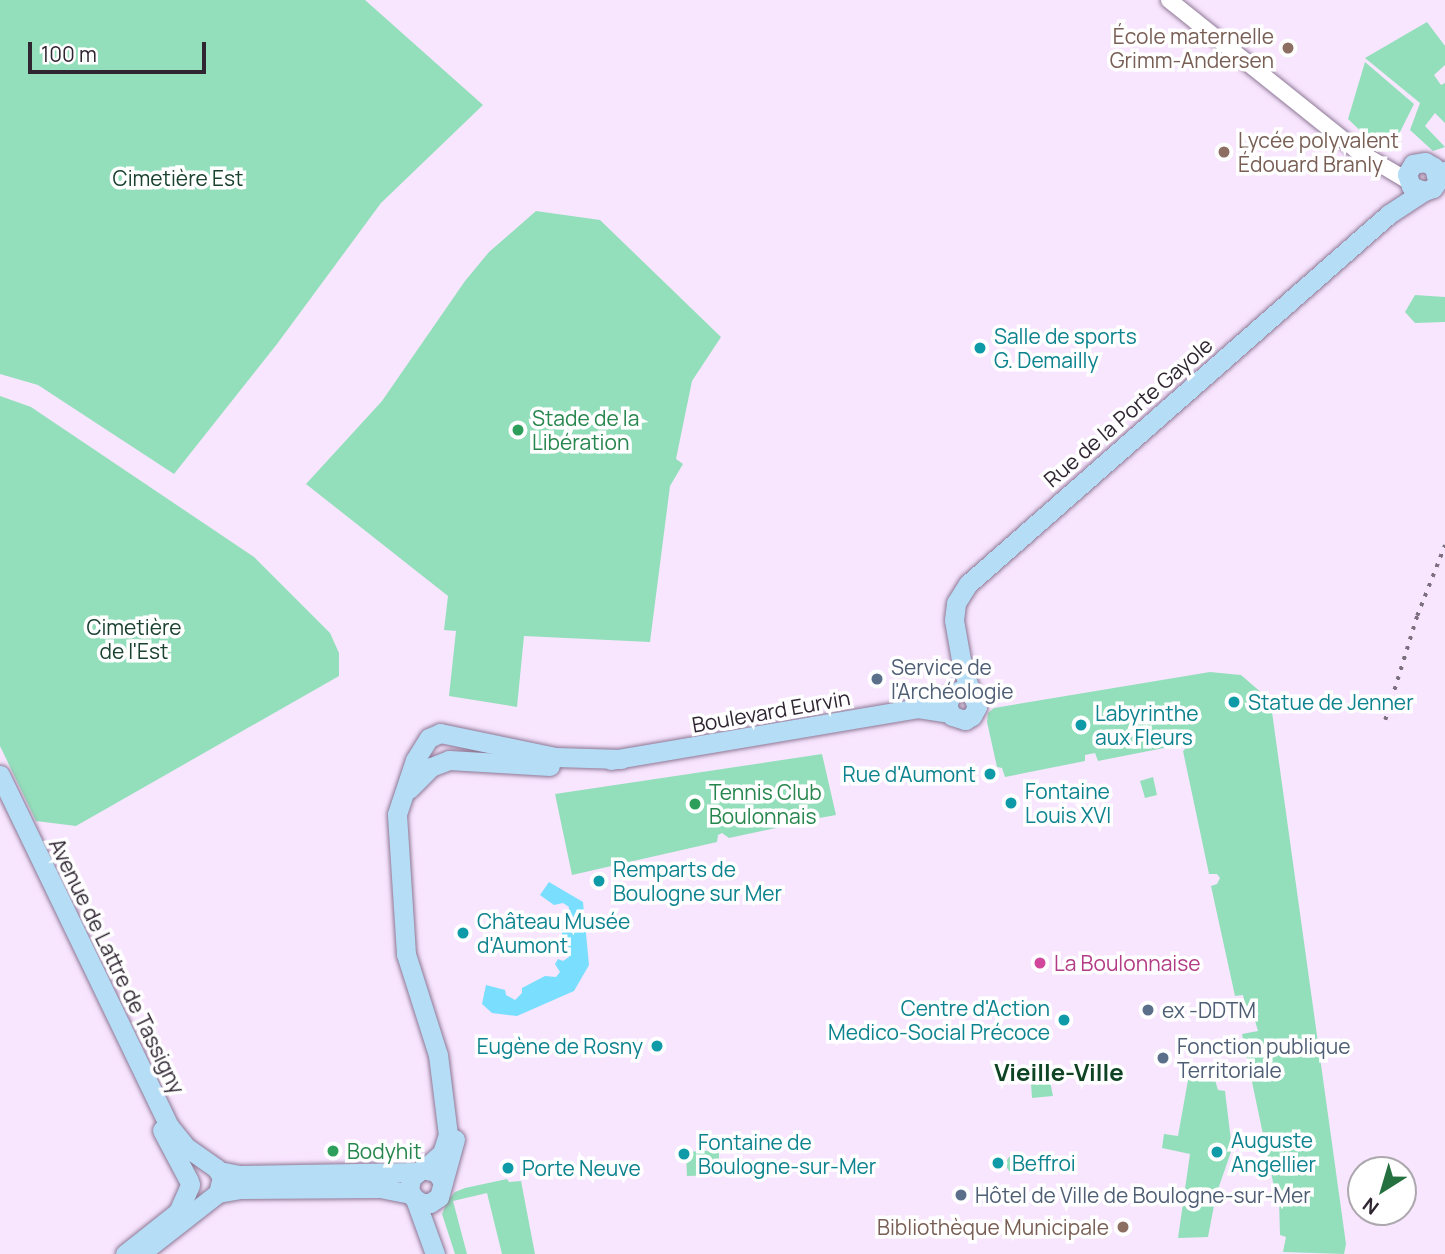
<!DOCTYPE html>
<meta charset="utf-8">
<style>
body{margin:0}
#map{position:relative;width:1445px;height:1254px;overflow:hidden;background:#f8e5fe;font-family:Manrope,sans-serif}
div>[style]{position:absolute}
.green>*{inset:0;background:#94dfbb}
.round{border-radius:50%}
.water>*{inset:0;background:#7adffe}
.roads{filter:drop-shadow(0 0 2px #8d7794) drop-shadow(0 0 2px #8d7794)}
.minor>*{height:16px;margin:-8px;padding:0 8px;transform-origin:8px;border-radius:8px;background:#fff}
.major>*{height:19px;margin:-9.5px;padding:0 9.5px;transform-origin:9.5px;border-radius:9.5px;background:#b6ddf6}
.rail>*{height:3.5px;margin-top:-1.75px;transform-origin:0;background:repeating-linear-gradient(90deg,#7b6f80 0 3.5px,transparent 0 10.5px)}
.dots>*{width:19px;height:19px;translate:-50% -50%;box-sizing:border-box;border:4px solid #fff;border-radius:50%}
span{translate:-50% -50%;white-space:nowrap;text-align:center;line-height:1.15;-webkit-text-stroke:7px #fff;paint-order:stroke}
.education-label{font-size:21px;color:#785e54}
.right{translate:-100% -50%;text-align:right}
.left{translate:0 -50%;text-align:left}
.park-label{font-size:21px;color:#1b4231}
.culture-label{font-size:21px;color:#0d838f}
.street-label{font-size:21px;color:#2f2632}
.leisure-label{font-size:21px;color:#27864d}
.service-label{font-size:21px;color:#4e5e75}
.hotel-label{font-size:21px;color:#b23c85}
.quarter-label{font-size:24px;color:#0e4423;font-weight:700}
.north{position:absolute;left:1347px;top:1156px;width:70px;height:70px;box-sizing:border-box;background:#fff;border:2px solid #aca8ad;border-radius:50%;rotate:217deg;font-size:19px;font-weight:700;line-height:28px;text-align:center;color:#2f2632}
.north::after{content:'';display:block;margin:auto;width:24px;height:32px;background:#24703f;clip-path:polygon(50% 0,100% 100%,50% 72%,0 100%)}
.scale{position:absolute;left:28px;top:42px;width:178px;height:32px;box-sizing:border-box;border:4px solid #2f2632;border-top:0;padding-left:9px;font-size:21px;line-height:24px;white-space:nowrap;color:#2f2632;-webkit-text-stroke:5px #fff;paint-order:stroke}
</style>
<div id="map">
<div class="green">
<div style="clip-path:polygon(0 0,365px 0,483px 105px,381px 203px,277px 344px,174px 474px,38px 385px,0 374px)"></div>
<div style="clip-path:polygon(1427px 22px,1445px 46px,1445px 65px,1434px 75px,1441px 85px,1445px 83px,1445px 123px,1435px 113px,1425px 126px,1445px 147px,1433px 151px,1410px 130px,1420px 103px,1365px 58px)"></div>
<div style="clip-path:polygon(1365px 62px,1414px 104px,1390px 152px,1372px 142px,1348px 119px)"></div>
<div style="clip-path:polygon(536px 211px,600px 220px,721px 337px,692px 381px,676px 459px,683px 464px,670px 486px,650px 642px,524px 636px,517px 707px,449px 696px,456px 631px,444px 630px,448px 596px,306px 484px,382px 401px,465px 281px,489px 252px)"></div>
<div style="clip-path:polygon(1415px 295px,1445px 297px,1445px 322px,1415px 323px,1405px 312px)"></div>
<div style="clip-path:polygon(0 396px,31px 407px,254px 557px,330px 633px,339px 653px,339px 676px,76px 826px,36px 821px,0 746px)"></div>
<div style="clip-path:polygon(1210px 672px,1241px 675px,1263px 694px,1272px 712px,1346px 1244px,1344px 1254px,1283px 1252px,1286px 1237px,1280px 1235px,1279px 1199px,1283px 1194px,1282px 1190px,1274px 1187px,1242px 1034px,1258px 1031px,1254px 1017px,1259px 1014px,1254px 1010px,1246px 1010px,1243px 995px,1235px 996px,1211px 886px,1217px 884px,1220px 878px,1217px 874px,1209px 874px,1183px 751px,1188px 746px,1188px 740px,1180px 736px,1174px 741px,1174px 746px,1098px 761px,1095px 753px,1085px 755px,1085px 761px,1005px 777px,1002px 768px,997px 767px,987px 722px,988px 713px,994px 708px)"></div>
<div style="clip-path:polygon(822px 754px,836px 815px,797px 822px,791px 819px,785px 826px,729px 838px,722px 833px,718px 835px,717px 842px,572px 875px,555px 794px)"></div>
<div style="clip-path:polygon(1153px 777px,1157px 795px,1145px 798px,1140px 781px)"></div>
<div style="clip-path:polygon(1047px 1067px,1053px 1096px,1032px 1098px,1030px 1070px)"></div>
<div style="clip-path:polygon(1212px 1070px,1218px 1090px,1225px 1091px,1232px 1149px,1216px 1195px,1208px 1237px,1178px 1238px,1190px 1154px,1162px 1148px,1164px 1134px,1178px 1136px,1188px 1080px)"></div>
<div style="clip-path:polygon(719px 1150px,719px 1175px,687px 1176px,686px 1152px)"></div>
<div class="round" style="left:1006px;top:1155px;width:18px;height:18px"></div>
<div style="clip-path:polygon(507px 1179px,509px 1182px,521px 1181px,535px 1254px,502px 1254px,487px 1193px,453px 1201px,467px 1254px,455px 1254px,442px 1214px,448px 1200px,455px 1192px,465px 1188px)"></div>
</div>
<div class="water">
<div style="clip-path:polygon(549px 882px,583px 902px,589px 965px,574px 991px,517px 1016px,492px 1013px,482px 1004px,486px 985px,505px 990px,506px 995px,515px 1000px,522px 993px,522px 988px,545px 976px,556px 977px,560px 972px,555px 964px,558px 959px,563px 961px,569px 957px,569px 947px,563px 944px,561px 922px,568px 919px,569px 907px,563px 903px,554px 905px,540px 895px)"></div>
</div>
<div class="roads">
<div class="minor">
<div style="left:1169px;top:0;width:240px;rotate:38.7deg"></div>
<div style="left:1356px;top:150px;width:61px;rotate:30.8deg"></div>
</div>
<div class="major">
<div style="left:1437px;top:180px;width:13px;rotate:-103deg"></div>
<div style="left:1434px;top:167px;width:10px;rotate:-151deg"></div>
<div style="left:1425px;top:162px;width:12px;rotate:171deg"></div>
<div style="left:1413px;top:164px;width:12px;rotate:121deg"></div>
<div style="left:1407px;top:174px;width:13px;rotate:72deg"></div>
<div style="left:1411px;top:186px;width:14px;rotate:21deg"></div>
<div style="left:1424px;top:191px;width:9px;rotate:-18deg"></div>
<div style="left:1433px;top:188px;width:21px;rotate:-55deg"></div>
<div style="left:971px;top:693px;width:11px;rotate:-165deg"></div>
<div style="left:960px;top:690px;width:10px;rotate:151deg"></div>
<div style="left:951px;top:695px;width:12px;rotate:110deg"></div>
<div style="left:947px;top:706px;width:11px;rotate:63deg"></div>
<div style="left:952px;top:716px;width:14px;rotate:17deg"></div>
<div style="left:965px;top:720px;width:8px;rotate:-30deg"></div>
<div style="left:972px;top:716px;width:10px;rotate:-61deg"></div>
<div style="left:977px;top:707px;width:39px;rotate:-111deg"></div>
<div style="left:963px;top:671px;width:52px;rotate:-100deg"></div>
<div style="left:954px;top:620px;width:17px;rotate:-83deg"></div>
<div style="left:956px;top:603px;width:22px;rotate:-58deg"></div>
<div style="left:968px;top:584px;width:560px;rotate:-41.31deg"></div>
<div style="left:1389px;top:214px;width:42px;rotate:-33.3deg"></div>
<div style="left:611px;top:760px;width:311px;rotate:-9.6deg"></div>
<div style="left:918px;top:708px;width:31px;rotate:9deg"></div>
<div style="left:0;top:775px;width:390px;rotate:64.3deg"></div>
<div style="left:169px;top:1126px;width:27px;rotate:51deg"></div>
<div style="left:186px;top:1147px;width:37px;rotate:35deg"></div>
<div style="left:216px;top:1168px;width:11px;rotate:56deg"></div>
<div style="left:222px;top:1177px;width:16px;rotate:104deg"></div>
<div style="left:218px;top:1193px;width:99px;rotate:142deg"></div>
<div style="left:409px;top:789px;width:31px;rotate:-45deg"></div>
<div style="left:431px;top:767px;width:19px;rotate:-21deg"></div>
<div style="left:449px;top:760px;width:101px;rotate:3.4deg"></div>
<div style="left:162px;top:1130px;width:58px;rotate:62.1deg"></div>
<div style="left:424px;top:1169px;width:24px;rotate:-42deg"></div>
<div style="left:442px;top:1153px;width:19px;rotate:-72deg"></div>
<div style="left:448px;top:1135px;width:81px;rotate:-97.1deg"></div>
<div style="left:438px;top:1055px;width:106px;rotate:-107.6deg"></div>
<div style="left:406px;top:954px;width:140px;rotate:-93.7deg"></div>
<div style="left:397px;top:814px;width:57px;rotate:-71.6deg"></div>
<div style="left:415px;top:760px;width:26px;rotate:-58deg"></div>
<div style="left:429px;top:738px;width:12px;rotate:-24deg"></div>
<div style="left:440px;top:733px;width:118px;rotate:11.7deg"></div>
<div style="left:556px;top:757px;width:65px;rotate:1.8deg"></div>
<div style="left:219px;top:1171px;width:21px;rotate:11deg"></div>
<div style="left:240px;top:1175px;width:177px;rotate:-1deg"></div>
<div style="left:443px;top:1182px;width:12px;rotate:-125deg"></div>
<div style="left:436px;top:1172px;width:14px;rotate:-168deg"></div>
<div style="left:422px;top:1169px;width:14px;rotate:141deg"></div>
<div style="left:411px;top:1178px;width:12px;rotate:99deg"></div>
<div style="left:409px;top:1190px;width:9px;rotate:58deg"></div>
<div style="left:414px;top:1198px;width:9px;rotate:32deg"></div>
<div style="left:422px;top:1203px;width:8px"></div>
<div style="left:430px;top:1203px;width:11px;rotate:-34deg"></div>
<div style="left:439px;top:1197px;width:60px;rotate:-74.6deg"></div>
<div style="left:218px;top:1193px;width:23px;rotate:-10deg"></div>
<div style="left:241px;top:1189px;width:139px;rotate:-0.4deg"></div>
<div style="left:380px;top:1188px;width:32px;rotate:11deg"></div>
<div style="left:415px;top:1199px;width:59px;rotate:70deg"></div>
<div style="left:125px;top:1254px;width:68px;rotate:-38.4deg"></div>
<div style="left:178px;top:1212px;width:30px;rotate:-66deg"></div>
</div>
</div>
<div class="rail">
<div style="left:1385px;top:720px;width:109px;rotate:-72.9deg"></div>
<div style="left:1417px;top:616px;width:76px;rotate:-68.5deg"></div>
</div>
<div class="dots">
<div style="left:1288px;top:48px;background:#8d6e63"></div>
<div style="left:1224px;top:152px;background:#8d6e63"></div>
<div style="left:980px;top:348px;background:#0f9aa8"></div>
<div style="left:518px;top:430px;background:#2e9e5b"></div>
<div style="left:877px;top:679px;background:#5c6f8a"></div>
<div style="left:1234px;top:702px;background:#0f9aa8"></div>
<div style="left:1081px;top:725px;background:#0f9aa8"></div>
<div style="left:990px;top:774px;background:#0f9aa8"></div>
<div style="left:1011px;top:803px;background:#0f9aa8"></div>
<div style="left:695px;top:804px;background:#2e9e5b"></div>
<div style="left:599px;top:881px;background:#0f9aa8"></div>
<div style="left:463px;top:933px;background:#0f9aa8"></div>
<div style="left:1040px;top:963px;background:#d1479c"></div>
<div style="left:1148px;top:1010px;background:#5c6f8a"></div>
<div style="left:1064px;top:1020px;background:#0f9aa8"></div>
<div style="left:657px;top:1046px;background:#0f9aa8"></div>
<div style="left:1163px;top:1058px;background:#5c6f8a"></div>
<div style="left:333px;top:1151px;background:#2e9e5b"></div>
<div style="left:1217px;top:1152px;background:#0f9aa8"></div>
<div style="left:684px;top:1154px;background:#0f9aa8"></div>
<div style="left:998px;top:1163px;background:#0f9aa8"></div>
<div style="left:508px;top:1168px;background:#0f9aa8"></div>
<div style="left:961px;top:1195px;background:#5c6f8a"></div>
<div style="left:1123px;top:1227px;background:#8d6e63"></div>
</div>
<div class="education-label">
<span class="right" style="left:1274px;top:48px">École maternelle<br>Grimm-Andersen</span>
<span class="left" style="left:1238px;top:152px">Lycée polyvalent<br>Édouard Branly</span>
<span class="right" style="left:1109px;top:1227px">Bibliothèque Municipale</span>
</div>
<div class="park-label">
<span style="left:178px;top:178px">Cimetière Est</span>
<span style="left:134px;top:639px">Cimetière<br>de l'Est</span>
</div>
<div class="culture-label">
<span class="left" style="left:994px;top:348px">Salle de sports<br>G. Demailly</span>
<span class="left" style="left:1248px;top:702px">Statue de Jenner</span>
<span class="left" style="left:1095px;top:725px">Labyrinthe<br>aux Fleurs</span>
<span class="right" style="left:976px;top:774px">Rue d'Aumont</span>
<span class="left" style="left:1025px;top:803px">Fontaine<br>Louis XVI</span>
<span class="left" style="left:613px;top:881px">Remparts de<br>Boulogne sur Mer</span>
<span class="left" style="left:477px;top:933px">Château Musée<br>d'Aumont</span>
<span class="right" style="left:1050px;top:1020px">Centre d'Action<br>Medico-Social Précoce</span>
<span class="right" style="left:643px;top:1046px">Eugène de Rosny</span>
<span class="left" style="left:1231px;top:1152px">Auguste<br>Angellier</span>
<span class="left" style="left:698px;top:1154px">Fontaine de<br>Boulogne-sur-Mer</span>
<span class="left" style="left:1012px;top:1163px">Beffroi</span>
<span class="left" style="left:522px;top:1168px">Porte Neuve</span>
</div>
<div class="street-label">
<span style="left:1128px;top:412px;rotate:-41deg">Rue de la Porte Gayole</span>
<span style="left:771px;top:711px;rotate:-10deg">Boulevard Eurvin</span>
<span style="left:117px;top:966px;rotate:64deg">Avenue de Lattre de Tassigny</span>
</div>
<div class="leisure-label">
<span class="left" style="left:532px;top:430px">Stade de la<br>Libération</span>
<span class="left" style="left:709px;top:804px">Tennis Club<br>Boulonnais</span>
<span class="left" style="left:347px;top:1151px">Bodyhit</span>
</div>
<div class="service-label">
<span class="left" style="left:891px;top:679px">Service de<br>l'Archéologie</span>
<span class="left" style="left:1162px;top:1010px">ex -DDTM</span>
<span class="left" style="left:1177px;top:1058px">Fonction publique<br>Territoriale</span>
<span class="left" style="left:975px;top:1195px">Hôtel de Ville de Boulogne-sur-Mer</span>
</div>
<div class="hotel-label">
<span class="left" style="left:1054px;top:963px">La Boulonnaise</span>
</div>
<div class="quarter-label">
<span style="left:1059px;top:1072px">Vieille-Ville</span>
</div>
<div class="north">N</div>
<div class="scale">100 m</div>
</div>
